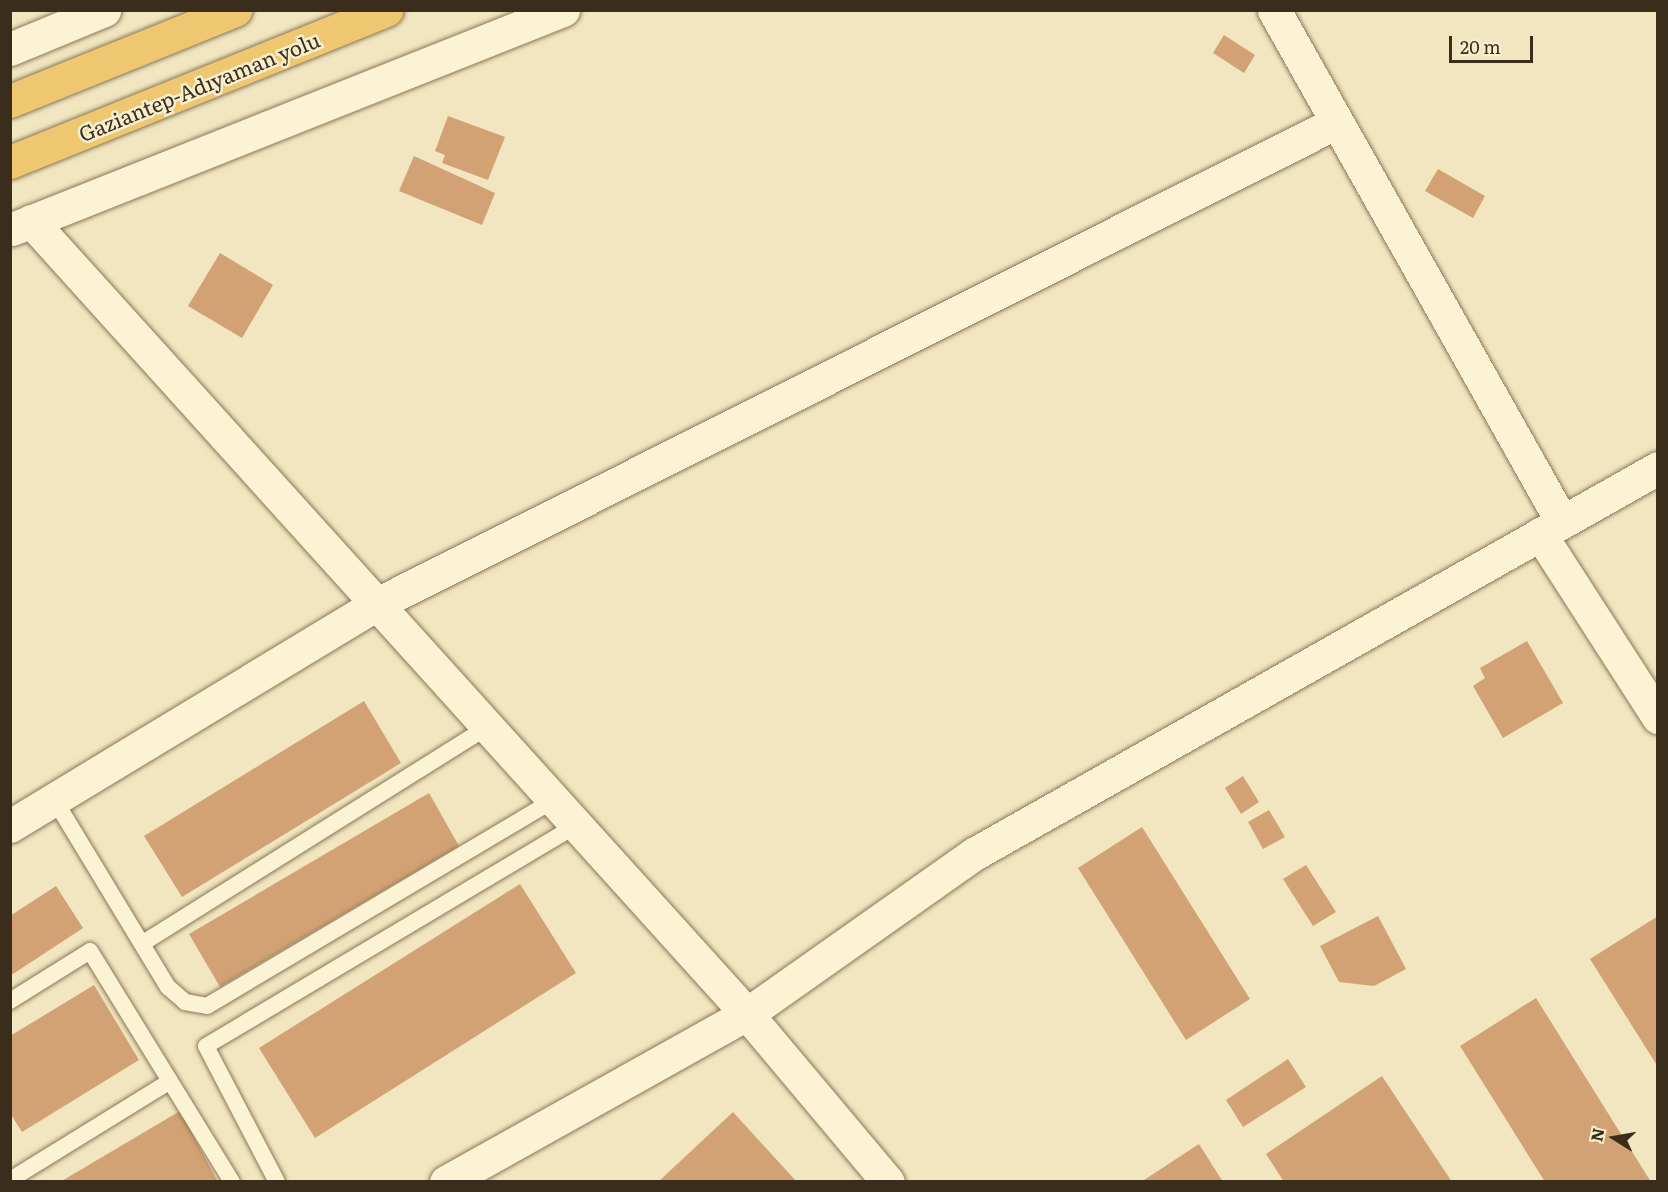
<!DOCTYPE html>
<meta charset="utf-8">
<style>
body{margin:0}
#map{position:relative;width:1668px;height:1192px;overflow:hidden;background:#f1e6c0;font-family:Literata,serif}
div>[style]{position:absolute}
.building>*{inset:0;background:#d2a274}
.roads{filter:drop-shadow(0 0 2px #8b7757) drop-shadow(0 0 2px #8b7757)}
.service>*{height:16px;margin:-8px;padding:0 8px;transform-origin:8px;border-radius:8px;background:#fbf3d4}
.minor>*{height:33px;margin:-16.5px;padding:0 16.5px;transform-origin:16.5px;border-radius:16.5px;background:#fbf3d4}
.tertiary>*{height:33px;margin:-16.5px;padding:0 16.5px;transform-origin:16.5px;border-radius:16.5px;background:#fbf3d4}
.trunk>*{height:33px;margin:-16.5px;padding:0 16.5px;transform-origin:16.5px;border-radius:16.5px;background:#eec770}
span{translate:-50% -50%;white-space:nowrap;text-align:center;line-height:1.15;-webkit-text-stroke:5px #f8efd0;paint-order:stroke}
.street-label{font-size:21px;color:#3a2d1c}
.frame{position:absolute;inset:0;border:12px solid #3a2d1c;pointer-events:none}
.north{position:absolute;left:1584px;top:1108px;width:60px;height:60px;-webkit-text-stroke:4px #f8efd0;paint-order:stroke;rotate:281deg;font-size:16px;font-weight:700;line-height:24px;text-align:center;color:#3a2d1c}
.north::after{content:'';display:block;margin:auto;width:21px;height:27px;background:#3a2d1c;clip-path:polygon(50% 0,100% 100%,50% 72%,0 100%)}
.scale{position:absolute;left:1449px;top:36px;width:84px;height:27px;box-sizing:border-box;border:3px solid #3a2d1c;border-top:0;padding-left:8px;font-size:18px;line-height:21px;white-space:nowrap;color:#3a2d1c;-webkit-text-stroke:4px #f8efd0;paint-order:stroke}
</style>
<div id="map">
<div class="building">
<div style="clip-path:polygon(1224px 35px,1255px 55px,1244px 73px,1213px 53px)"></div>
<div style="clip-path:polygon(448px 116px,505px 137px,488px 180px,442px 163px,445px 155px,435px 151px)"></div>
<div style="clip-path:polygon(414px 156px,495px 193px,482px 225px,399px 191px)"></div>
<div style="clip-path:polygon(1438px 169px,1485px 196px,1473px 218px,1425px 191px)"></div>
<div style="clip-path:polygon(220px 253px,273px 285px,242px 338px,188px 306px)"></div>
<div style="clip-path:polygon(1527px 641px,1563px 703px,1503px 738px,1473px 686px,1485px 678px,1480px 668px)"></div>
<div style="clip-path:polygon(364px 701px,401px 763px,182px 897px,144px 836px)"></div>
<div style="clip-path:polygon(1243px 776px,1259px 802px,1241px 814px,1225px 788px)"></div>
<div style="clip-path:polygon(429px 793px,459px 846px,220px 987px,189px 934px)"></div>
<div style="clip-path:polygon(1269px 810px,1285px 837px,1263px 849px,1248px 822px)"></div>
<div style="clip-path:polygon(1142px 827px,1250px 999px,1186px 1040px,1078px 868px)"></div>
<div style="clip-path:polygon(1306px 865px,1336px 912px,1313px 926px,1283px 879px)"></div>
<div style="clip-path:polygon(520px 884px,576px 973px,315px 1138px,259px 1048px)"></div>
<div style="clip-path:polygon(56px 886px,83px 928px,10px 976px,10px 916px)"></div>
<div style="clip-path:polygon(1378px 916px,1406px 969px,1374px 986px,1339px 982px,1320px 946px)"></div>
<div style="clip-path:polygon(1658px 916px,1658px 1067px,1590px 959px)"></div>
<div style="clip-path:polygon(94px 985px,139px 1060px,22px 1132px,10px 1113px,10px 1036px)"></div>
<div style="clip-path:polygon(1536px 998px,1651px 1182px,1545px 1182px,1460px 1046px)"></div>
<div style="clip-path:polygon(1288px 1059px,1306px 1087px,1243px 1127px,1226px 1100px)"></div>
<div style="clip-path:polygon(1382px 1076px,1452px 1182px,1284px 1182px,1266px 1154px)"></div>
<div style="clip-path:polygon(180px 1111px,218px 1182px,60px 1182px)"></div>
<div style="clip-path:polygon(733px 1112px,797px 1182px,658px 1182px)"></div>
<div style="clip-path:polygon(1199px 1144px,1223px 1182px,1141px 1182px)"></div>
</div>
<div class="roads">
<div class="service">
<div style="left:54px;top:799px;width:220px;rotate:58.8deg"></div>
<div style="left:168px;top:987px;width:23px;rotate:41deg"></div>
<div style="left:185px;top:1002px;width:22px;rotate:10deg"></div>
<div style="left:207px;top:1006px;width:404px;rotate:-30.7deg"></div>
<div style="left:143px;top:943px;width:407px;rotate:-32.1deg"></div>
<div style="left:10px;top:1001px;width:94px;rotate:-32deg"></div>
<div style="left:90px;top:951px;width:271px;rotate:58.4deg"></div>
<div style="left:10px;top:1180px;width:188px;rotate:-31.7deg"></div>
<div style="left:277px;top:1182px;width:153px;rotate:-117.6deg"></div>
<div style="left:206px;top:1046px;width:431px;rotate:-30.8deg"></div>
</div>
<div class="minor">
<div style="left:1274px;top:10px;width:587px;rotate:60.64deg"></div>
<div style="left:31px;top:221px;width:1068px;rotate:47.92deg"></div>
<div style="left:747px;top:1014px;width:219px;rotate:50deg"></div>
<div style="left:12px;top:229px;width:593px;rotate:-21.68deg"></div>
<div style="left:1540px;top:534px;width:218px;rotate:57.2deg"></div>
<div style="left:10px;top:826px;width:429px;rotate:-31.2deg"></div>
<div style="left:377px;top:604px;width:1072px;rotate:-26.66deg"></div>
<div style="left:446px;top:1182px;width:345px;rotate:-29.2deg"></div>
<div style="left:747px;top:1014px;width:278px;rotate:-35.2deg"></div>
<div style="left:974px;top:854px;width:785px;rotate:-29.44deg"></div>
</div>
<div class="tertiary">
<div style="left:10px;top:49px;width:102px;rotate:-22.5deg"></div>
</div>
<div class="trunk">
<div style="left:10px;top:101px;width:243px;rotate:-22deg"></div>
<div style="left:10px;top:162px;width:406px;rotate:-22deg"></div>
</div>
</div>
<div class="street-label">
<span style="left:199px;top:86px;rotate:-22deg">Gaziantep-Adıyaman yolu</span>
</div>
<div class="frame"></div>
<div class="north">N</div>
<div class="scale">20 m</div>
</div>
